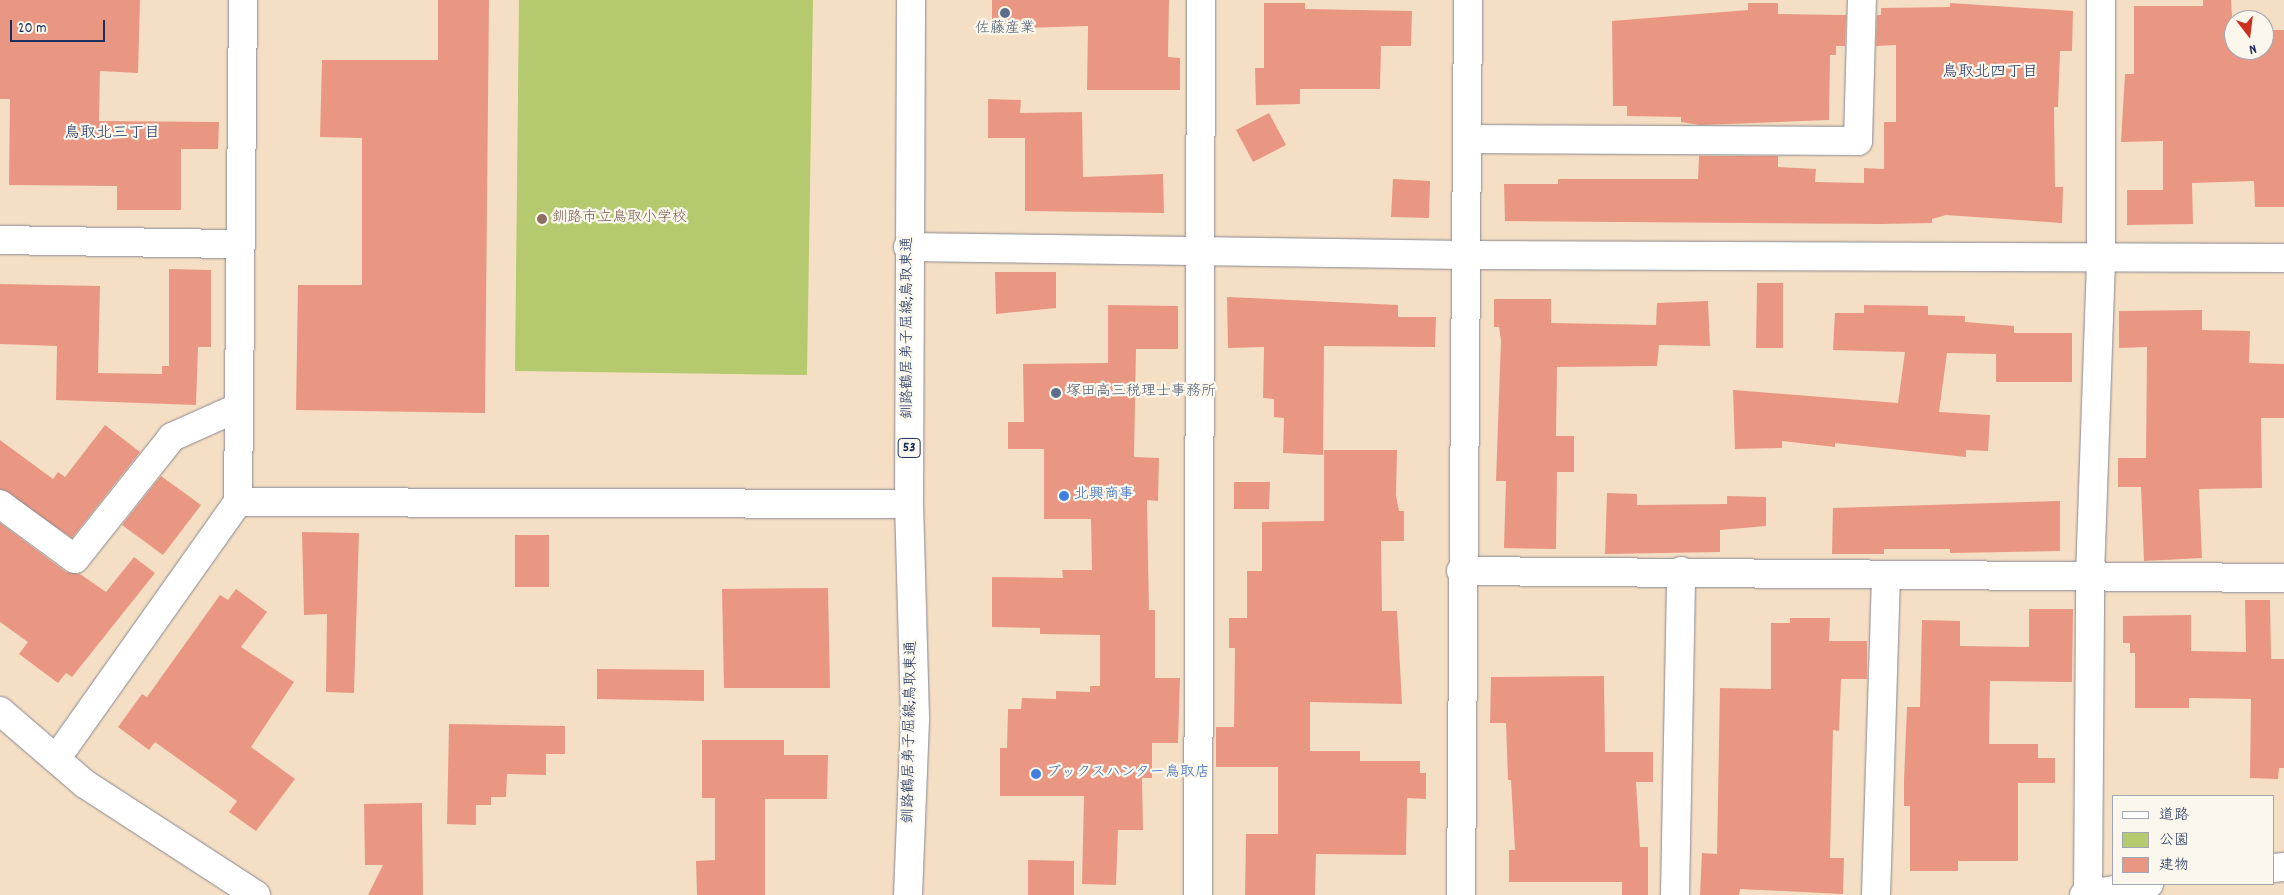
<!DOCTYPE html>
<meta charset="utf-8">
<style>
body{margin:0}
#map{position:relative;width:2284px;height:895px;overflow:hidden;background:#f5dfc4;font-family:Dekko,"Klee One",sans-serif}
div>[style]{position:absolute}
.green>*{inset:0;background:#b5ca6f}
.building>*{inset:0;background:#e99782}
.roads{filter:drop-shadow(0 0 1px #888791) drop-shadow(0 0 1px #888791)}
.street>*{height:28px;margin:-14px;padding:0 14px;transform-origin:14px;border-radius:14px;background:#fff}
.primary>*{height:28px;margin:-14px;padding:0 14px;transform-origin:14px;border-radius:14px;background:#fff}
.dots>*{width:14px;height:14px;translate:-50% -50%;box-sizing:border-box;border:2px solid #fbf7ec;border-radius:50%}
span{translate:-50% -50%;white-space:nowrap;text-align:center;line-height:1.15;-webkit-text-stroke:4.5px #fbf7ec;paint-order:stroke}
.shield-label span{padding:1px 4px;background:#fbf7ec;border:1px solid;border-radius:4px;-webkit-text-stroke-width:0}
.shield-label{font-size:14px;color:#1b2f5e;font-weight:700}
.service-label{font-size:15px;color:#4e5e75}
.left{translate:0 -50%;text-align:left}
.education-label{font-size:15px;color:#785e54}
.street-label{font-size:15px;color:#1b2f5e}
.shop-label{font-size:15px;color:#366cbe}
.neighbourhood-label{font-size:16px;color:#1b2f5e}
.legend{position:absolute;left:2112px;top:795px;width:162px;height:90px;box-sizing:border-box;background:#fbf7ec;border:1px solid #a1a7b3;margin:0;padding:6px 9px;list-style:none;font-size:15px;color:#1b2f5e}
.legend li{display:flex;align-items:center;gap:10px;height:25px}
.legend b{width:25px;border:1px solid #a1a7b3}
.north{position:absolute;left:2224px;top:10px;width:50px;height:50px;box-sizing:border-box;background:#fbf7ec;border:1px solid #a1a7b3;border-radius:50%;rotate:165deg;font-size:14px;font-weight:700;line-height:20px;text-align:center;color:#1b2f5e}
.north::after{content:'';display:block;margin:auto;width:18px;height:22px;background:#c8321e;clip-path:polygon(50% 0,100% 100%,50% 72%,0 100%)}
.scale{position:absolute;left:10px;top:20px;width:95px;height:22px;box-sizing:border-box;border:2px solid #1b2f5e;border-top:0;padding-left:6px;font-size:15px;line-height:18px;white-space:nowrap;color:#1b2f5e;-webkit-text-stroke:4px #fbf7ec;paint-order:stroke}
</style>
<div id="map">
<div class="green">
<div style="clip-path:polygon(519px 0,813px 0,807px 375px,515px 371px)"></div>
</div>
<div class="building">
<div style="clip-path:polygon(0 0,140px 0,138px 73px,100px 71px,99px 121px,219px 122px,218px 149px,181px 149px,181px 210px,117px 210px,117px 186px,9px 185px,10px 99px,0 99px)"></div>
<div style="clip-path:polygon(438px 0,489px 0,485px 413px,296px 410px,298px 285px,362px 285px,362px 138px,320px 137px,322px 60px,438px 60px)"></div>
<div style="clip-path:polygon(992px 0,1169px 0,1168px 57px,1180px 58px,1180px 90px,1087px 90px,1088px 26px,992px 29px)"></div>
<div style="clip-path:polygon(2203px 0,2231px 0,2234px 50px,2264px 50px,2264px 30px,2284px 30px,2284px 207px,2255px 207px,2254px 181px,2192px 183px,2193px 224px,2127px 225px,2127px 190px,2163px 190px,2163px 141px,2121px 142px,2125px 74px,2134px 74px,2134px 6px,2203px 6px)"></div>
<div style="clip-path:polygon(1264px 3px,1305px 3px,1305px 9px,1412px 11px,1411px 46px,1381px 46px,1380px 89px,1300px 89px,1300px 104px,1256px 105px,1255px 68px,1264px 68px)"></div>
<div style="clip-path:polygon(1748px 3px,1778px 3px,1778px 14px,1846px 15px,1845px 46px,1836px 46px,1836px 55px,1830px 55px,1829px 120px,1700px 125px,1681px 122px,1681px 117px,1627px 116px,1627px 106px,1613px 106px,1612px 21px,1748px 10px)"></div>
<div style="clip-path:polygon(1950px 3px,2073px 11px,2072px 51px,2060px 51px,2058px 107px,2054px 107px,2055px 187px,2063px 187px,2062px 223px,1946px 215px,1932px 219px,1932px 223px,1882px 224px,1505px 221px,1504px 184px,1558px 184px,1558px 179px,1698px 179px,1699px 156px,1778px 156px,1778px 167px,1816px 169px,1815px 182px,1864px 183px,1864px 168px,1884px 169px,1884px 122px,1896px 122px,1896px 45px,1876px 46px,1877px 15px,1881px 15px,1881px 8px,1950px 7px)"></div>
<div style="clip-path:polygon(988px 99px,1021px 100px,1020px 113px,1082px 112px,1083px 177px,1163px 174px,1164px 213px,1025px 211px,1025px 138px,988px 138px)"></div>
<div style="clip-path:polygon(1269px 113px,1286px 145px,1253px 162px,1236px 130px)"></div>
<div style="clip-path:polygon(1393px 179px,1430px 181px,1429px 218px,1391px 217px)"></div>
<div style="clip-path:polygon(169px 269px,211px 270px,211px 347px,198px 347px,196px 405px,56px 400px,57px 346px,0 344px,0 284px,100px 286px,98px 373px,162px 374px,162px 366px,169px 366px)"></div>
<div style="clip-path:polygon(995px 272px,1056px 272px,1056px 308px,996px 314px)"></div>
<div style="clip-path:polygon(1757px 283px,1783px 283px,1783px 348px,1756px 348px)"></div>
<div style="clip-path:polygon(1227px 297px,1398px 305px,1398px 317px,1436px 317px,1435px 347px,1324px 346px,1323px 455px,1283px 453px,1284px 418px,1274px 417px,1274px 399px,1263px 398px,1264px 347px,1228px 348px)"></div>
<div style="clip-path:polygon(1494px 299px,1551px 299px,1551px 323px,1656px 325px,1657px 303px,1708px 301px,1710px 346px,1659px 345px,1657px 366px,1557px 367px,1556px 436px,1574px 436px,1574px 472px,1557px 472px,1556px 549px,1504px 548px,1506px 481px,1496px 481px,1501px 340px,1499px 327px,1494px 327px)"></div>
<div style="clip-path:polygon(1108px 305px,1178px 306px,1178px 349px,1136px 349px,1134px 457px,1159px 458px,1158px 501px,1147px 500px,1149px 610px,1155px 610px,1155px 678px,1180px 678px,1178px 743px,1152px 743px,1152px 778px,1142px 778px,1143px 830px,1118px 830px,1116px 885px,1082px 884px,1084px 796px,1000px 796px,1000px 748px,1007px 748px,1008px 709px,1021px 709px,1022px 698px,1056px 699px,1056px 691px,1090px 692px,1090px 686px,1100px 686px,1100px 635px,1040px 634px,1040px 628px,992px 627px,992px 577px,1063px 578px,1062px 570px,1092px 570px,1091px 519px,1044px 519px,1044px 449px,1008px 449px,1008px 422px,1024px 422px,1023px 364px,1108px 363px)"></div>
<div style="clip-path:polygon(1864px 305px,1928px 306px,1928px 315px,1965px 316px,1965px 322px,2014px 326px,2014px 333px,2072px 333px,2072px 382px,1996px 382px,1996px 354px,1947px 353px,1939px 412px,1990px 415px,1988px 451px,1966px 450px,1966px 457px,1835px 443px,1835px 447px,1782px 441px,1782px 448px,1735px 449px,1733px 390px,1898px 403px,1905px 352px,1833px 350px,1835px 313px,1864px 313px)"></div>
<div style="clip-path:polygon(2202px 310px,2202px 330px,2250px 331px,2249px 363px,2284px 364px,2284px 418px,2261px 418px,2262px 488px,2199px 489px,2202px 558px,2144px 561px,2141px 487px,2118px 487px,2118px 458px,2146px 458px,2147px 347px,2119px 348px,2119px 311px)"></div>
<div style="clip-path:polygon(105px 425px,140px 452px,72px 538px,0 489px,0 440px,53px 479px,58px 472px,65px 477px)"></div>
<div style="clip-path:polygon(1324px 450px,1397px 450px,1396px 496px,1399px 511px,1404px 511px,1404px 541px,1381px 541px,1382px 611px,1397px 611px,1402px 704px,1310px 702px,1310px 751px,1360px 751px,1360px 761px,1420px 761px,1420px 773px,1426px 773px,1426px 799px,1407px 798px,1406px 855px,1316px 854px,1315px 895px,1245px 895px,1246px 834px,1278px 834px,1278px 767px,1216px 767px,1216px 727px,1234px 727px,1235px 648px,1229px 648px,1229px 618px,1247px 618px,1247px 571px,1262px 571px,1262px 522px,1324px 521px)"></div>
<div style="clip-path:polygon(161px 476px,201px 505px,163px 555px,122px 525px)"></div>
<div style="clip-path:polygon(1234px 482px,1270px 482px,1269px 509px,1234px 509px)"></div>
<div style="clip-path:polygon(1607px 493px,1637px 494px,1637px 505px,1727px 504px,1727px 496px,1766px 497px,1766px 526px,1720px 530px,1720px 552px,1605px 554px)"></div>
<div style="clip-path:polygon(2060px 501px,2060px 551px,1950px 553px,1950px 549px,1884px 549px,1884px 554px,1832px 554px,1833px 508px)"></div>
<div style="clip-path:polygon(0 523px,66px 572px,80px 574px,106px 592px,134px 557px,155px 573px,72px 677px,66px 673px,58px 683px,19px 654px,28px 642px,0 622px)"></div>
<div style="clip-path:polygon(302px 532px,359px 533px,354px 693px,326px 692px,327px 614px,304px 615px)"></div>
<div style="clip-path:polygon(515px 535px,549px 535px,549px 587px,515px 587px)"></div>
<div style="clip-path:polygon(828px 588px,830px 688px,724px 688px,722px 589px)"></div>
<div style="clip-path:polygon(236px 589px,267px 612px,241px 647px,294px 682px,251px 747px,295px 779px,256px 831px,229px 812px,237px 801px,155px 742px,149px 750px,118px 727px,142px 694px,147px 697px,220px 595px,228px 600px)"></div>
<div style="clip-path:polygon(2245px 600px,2270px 600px,2271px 659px,2284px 659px,2284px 768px,2279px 768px,2278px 779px,2250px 778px,2251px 699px,2189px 698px,2189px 708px,2135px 708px,2135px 653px,2130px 653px,2130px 643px,2123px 643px,2123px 616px,2191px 615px,2191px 651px,2246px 652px)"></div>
<div style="clip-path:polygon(2029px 609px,2073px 609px,2072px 682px,1990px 681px,1989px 744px,2038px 744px,2038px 758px,2055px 758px,2055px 783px,2018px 783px,2018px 861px,1958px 861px,1958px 871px,1910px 871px,1910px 806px,1904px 806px,1904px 780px,1907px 707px,1920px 707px,1922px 620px,1960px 621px,1960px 646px,2029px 647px)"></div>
<div style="clip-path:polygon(1790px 618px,1830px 618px,1829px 641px,1867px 641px,1867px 679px,1841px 679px,1839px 731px,1833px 730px,1830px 858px,1844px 858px,1843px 894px,1740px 889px,1739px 895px,1700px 895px,1702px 853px,1717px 854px,1720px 688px,1771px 689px,1771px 623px,1790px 623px)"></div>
<div style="clip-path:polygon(597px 669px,704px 670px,704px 701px,597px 699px)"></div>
<div style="clip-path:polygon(1604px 676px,1605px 752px,1653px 752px,1653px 782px,1636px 782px,1640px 847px,1648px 847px,1648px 895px,1622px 895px,1622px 882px,1509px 882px,1509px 850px,1515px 850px,1511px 780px,1508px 780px,1506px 723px,1490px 723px,1491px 677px)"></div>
<div style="clip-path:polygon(449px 724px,565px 726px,565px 754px,546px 754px,546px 775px,507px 774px,506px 797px,491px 797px,491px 805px,476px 805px,476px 825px,447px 824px)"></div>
<div style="clip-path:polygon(702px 740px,784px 740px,784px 755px,828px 755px,827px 799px,765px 799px,765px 895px,697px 895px,696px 861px,715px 860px,715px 798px,702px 798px)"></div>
<div style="clip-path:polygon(422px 803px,423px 895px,368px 895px,383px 865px,365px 865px,364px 804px)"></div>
<div style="clip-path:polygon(1028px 860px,1074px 861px,1074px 895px,1028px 895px)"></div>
</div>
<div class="roads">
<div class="street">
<div style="left:243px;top:0;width:502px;rotate:90.57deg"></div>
<div style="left:238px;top:502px;width:671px;rotate:0.17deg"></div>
<div style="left:1467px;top:139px;width:391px;rotate:0.3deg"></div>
<div style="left:1858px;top:141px;width:141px;rotate:-88.4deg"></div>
<div style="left:0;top:240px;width:238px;rotate:1deg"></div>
<div style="left:908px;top:247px;width:556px;rotate:0.82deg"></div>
<div style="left:1464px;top:255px;width:820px;rotate:0.21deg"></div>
<div style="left:0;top:504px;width:93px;rotate:36.3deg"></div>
<div style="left:75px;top:559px;width:156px;rotate:-51.5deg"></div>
<div style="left:172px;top:437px;width:73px;rotate:-24.1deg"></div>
<div style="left:1461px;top:571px;width:823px;rotate:0.49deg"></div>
<div style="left:0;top:711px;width:112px;rotate:40.7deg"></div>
<div style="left:85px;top:784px;width:204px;rotate:33deg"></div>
<div style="left:56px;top:759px;width:315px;rotate:-54.7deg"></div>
<div style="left:2088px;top:894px;width:318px;rotate:-89.6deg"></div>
<div style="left:2090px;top:576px;width:320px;rotate:-88deg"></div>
<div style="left:2101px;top:256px;width:256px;rotate:-90deg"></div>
<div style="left:1198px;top:895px;width:895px;rotate:-89.81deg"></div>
<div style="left:1461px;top:895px;width:895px;rotate:-89.55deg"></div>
<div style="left:1675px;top:895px;width:324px;rotate:-88.9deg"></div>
<div style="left:1876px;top:895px;width:319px;rotate:-88.2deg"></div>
</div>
<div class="primary">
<div style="left:2273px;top:868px;width:11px;rotate:-5deg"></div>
<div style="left:908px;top:895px;width:178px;rotate:-87.7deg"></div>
<div style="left:915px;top:717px;width:213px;rotate:-91.6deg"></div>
<div style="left:909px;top:504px;width:504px;rotate:-89.77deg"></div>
<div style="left:2084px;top:895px;width:66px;rotate:-9.6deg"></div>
</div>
</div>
<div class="dots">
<div style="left:1005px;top:13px;background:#5c6f8a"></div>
<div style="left:542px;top:219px;background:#8d6e63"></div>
<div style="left:1056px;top:393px;background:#5c6f8a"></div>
<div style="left:1064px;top:496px;background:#3f7fe0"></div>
<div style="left:1036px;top:774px;background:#3f7fe0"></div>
</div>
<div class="shield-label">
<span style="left:909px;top:448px">53</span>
</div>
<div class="service-label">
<span style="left:1005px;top:30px">佐藤産業</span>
<span class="left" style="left:1066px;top:393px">塚田高三税理士事務所</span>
</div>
<div class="education-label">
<span class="left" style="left:552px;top:219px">釧路市立鳥取小学校</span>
</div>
<div class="street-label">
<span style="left:909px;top:328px;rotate:-90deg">釧路鶴居弟子屈線;鳥取東通</span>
<span style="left:911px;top:732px;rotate:-89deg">釧路鶴居弟子屈線;鳥取東通</span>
</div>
<div class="shop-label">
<span class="left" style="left:1074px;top:496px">北興商事</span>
<span class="left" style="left:1046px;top:774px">ブックスハンター鳥取店</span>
</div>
<div class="neighbourhood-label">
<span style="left:1990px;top:73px">鳥取北四丁目</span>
<span style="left:112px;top:134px">鳥取北三丁目</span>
</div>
<ul class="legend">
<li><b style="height:6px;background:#fff"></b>道路</li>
<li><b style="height:14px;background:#b5ca6f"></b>公園</li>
<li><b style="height:14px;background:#e99782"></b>建物</li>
</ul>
<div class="north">N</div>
<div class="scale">20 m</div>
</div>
